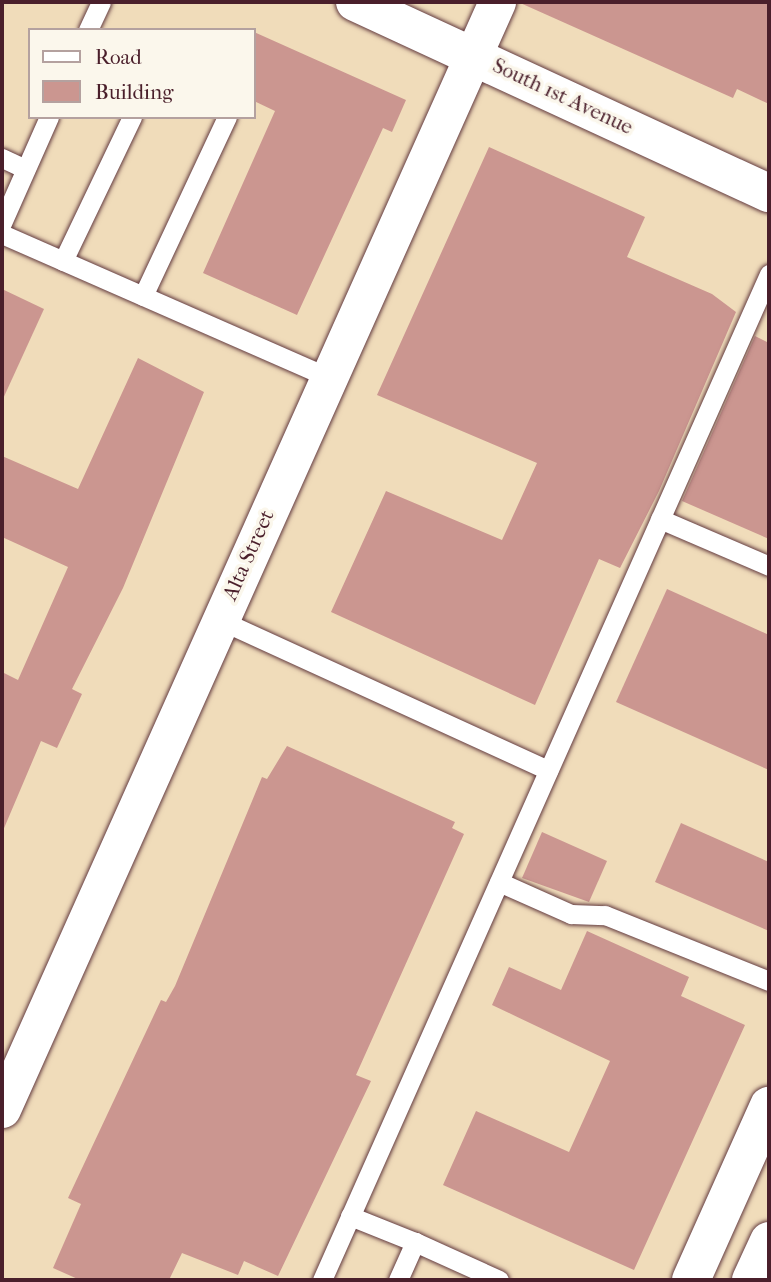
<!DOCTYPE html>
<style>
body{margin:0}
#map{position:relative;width:771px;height:1282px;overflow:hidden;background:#f0dcba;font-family:"IM FELL French Canon",serif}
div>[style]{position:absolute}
.building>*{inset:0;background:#cb9690}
.roads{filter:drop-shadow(0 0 2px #633b40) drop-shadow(0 0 2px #633b40)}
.service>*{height:19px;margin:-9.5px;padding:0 9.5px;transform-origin:9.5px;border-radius:9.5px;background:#fff}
.minor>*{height:37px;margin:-18.5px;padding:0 18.5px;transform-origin:18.5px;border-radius:18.5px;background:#fff}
.tertiary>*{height:38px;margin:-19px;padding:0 19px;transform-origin:19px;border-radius:19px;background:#fff}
.primary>*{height:38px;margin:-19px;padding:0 19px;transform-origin:19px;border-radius:19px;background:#fff}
span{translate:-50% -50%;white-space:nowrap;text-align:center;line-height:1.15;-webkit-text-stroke:7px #fbf7ec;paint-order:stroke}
.street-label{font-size:21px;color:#4a1f2b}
.frame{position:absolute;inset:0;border:4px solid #4a1f2b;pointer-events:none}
.legend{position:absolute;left:28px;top:28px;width:228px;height:91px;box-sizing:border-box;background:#fbf7ec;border:2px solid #b4a19f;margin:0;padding:9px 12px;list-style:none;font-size:21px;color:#4a1f2b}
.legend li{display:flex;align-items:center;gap:14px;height:35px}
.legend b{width:35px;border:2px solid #b4a19f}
</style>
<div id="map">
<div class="building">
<div style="clip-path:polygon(518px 2px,769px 2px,769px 104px,737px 89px,733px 98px)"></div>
<div style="clip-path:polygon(254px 32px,406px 100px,392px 132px,383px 128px,297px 315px,203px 273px,275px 111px,254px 101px)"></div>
<div style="clip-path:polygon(489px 147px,645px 217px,627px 257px,712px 294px,736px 312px,659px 491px,620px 568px,599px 559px,535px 705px,331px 612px,386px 491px,502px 540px,537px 463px,377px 395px)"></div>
<div style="clip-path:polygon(2px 289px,44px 309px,2px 401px)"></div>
<div style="clip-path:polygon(755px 336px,769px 343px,769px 539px,682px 501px)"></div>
<div style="clip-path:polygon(138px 358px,204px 392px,123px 588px,72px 689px,82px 694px,57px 748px,41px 741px,2px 833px,2px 672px,18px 680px,68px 567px,2px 537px,2px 456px,78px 489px)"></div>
<div style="clip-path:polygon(667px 589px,769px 635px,769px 770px,616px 702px)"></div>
<div style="clip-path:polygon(287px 746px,455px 822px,452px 828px,464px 834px,356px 1075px,371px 1081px,278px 1276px,244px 1261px,238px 1275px,182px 1253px,169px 1280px,80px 1280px,53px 1268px,81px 1204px,68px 1198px,161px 1000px,166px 1002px,175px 986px,262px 777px,267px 779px)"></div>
<div style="clip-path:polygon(681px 823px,769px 862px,769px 931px,655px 882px)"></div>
<div style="clip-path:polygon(542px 832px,607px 861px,589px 902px,522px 878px)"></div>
<div style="clip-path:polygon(587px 931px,689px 977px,681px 996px,745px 1025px,634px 1270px,443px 1185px,476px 1111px,569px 1152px,610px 1061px,492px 1005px,509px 967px,561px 990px)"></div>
</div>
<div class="roads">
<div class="service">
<div style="left:88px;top:30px;width:31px;rotate:-65deg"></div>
<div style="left:2px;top:158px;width:26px;rotate:25deg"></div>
<div style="left:2px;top:223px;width:116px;rotate:-66.1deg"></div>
<div style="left:2px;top:234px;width:354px;rotate:23.7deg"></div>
<div style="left:63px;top:261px;width:160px;rotate:-64.4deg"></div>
<div style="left:143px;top:296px;width:198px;rotate:-64.9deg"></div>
<div style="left:660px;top:519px;width:119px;rotate:23.3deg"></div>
<div style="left:220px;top:620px;width:361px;rotate:24.6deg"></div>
<div style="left:499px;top:882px;width:79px;rotate:24deg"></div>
<div style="left:571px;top:914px;width:34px;rotate:2deg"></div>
<div style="left:605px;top:915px;width:177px;rotate:21.9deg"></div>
<div style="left:350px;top:1216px;width:70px;rotate:21.8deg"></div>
<div style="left:322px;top:1280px;width:1101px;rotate:-66.04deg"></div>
<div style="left:398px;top:1280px;width:42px;rotate:-65.9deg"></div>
<div style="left:415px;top:1242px;width:92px;rotate:24.3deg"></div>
</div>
<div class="minor">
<div style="left:2px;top:1109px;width:1213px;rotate:-65.91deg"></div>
</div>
<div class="tertiary">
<div style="left:355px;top:2px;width:456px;rotate:24.8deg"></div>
</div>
<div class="primary">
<div style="left:691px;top:1280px;width:191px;rotate:-65.9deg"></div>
<div style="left:751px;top:1280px;width:43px;rotate:-65.2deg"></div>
</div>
</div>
<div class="street-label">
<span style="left:563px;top:96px;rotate:25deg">South 1st Avenue</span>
<span style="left:248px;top:555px;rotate:-66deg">Alta Street</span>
</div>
<div class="frame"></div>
<ul class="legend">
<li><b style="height:9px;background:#fff"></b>Road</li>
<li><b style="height:19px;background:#cb9690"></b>Building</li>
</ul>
</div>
